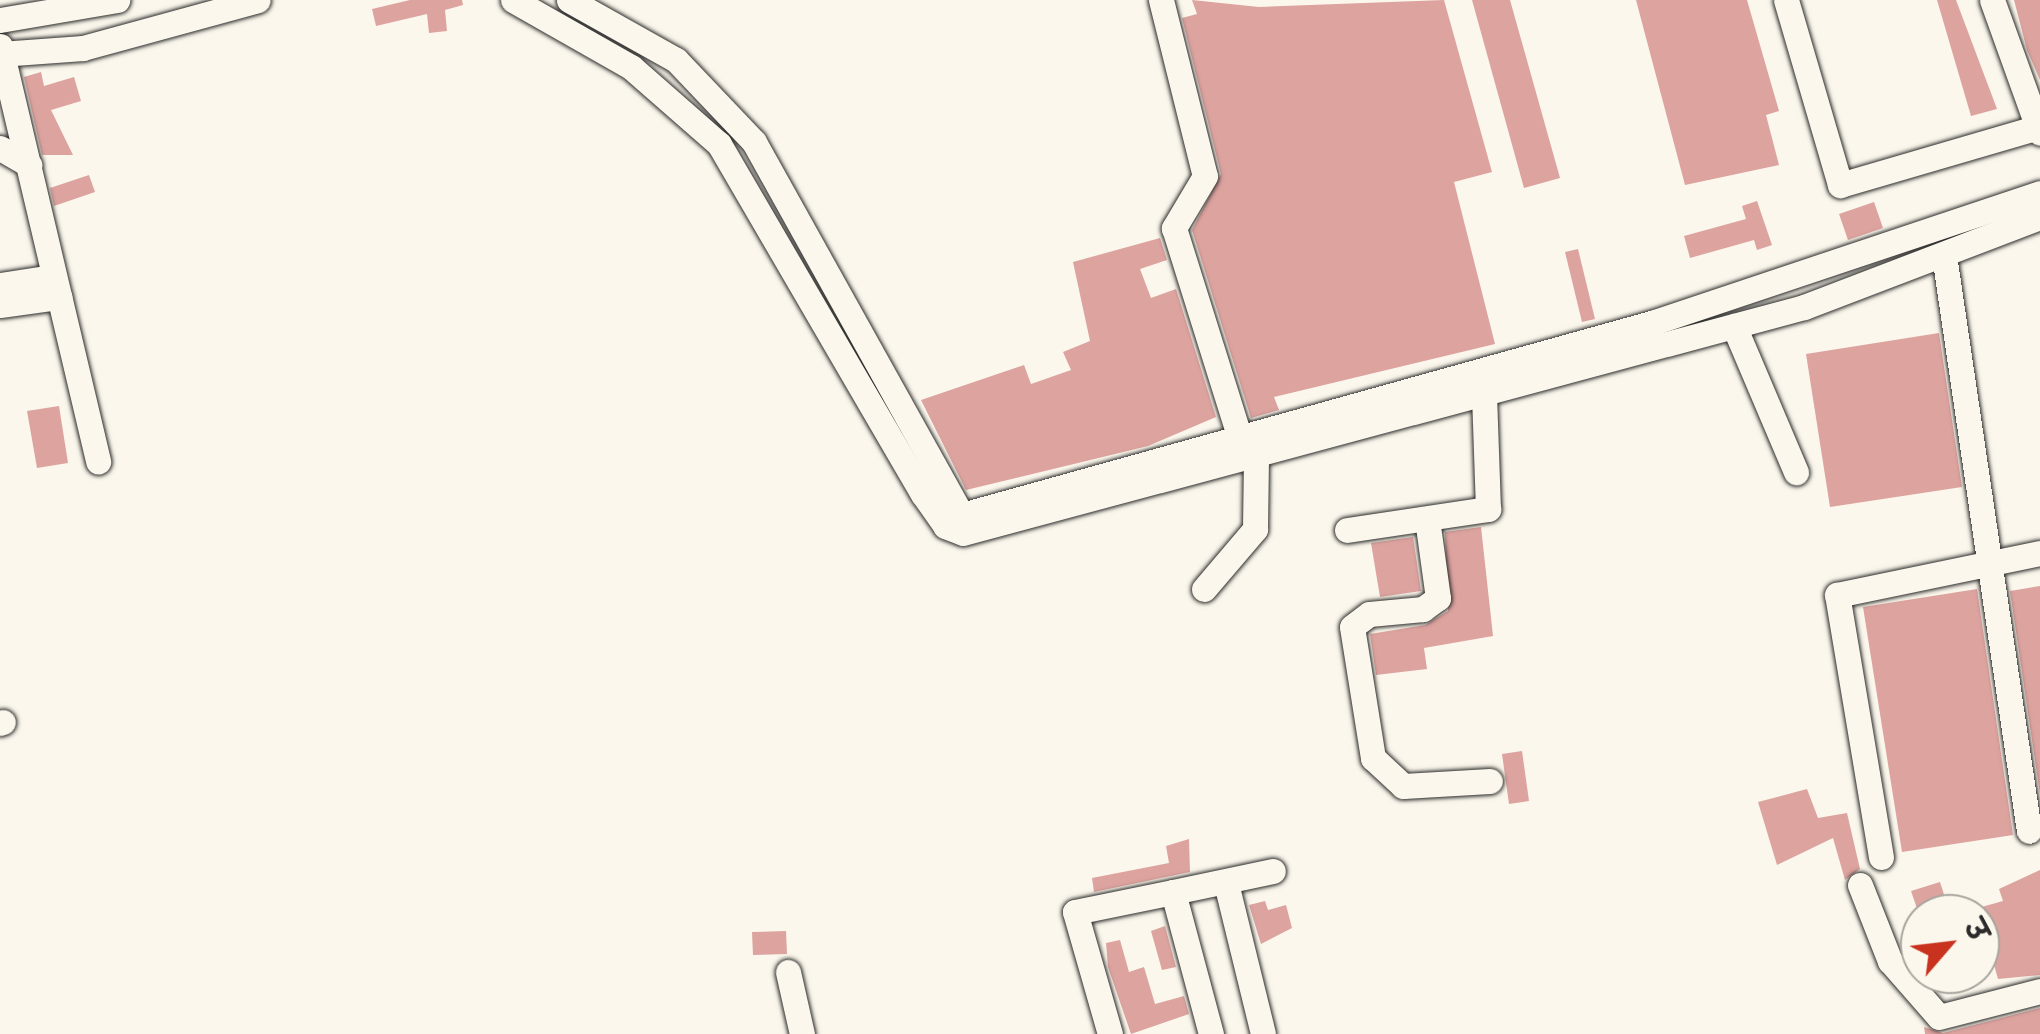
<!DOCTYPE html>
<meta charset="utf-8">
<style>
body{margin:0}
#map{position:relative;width:2040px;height:1034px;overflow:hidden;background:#fbf7ec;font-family:Pangolin,"Playpen Sans Deva",sans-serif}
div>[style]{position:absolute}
.building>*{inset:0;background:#dda39f}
.roads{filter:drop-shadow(0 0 2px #2b2b2b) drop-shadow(0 0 2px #2b2b2b)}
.minor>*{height:25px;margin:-12.5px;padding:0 12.5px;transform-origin:12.5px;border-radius:12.5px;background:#fbf7ec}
span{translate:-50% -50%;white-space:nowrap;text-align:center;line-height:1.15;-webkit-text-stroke:10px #fbf7ec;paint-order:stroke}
.north{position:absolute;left:1900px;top:894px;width:100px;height:100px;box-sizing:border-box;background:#fbf7ec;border:2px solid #a8a59f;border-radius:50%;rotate:62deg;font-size:28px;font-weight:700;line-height:40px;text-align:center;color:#2b2b2b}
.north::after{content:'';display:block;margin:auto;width:35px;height:45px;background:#c8321e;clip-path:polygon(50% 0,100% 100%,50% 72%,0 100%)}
</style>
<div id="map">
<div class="building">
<div style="clip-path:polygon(410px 0,462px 0,463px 5px,445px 10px,447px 31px,429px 33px,427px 14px,376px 26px,372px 9px)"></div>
<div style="clip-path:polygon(1192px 0,1259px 7px,1444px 0,1492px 172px,1454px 182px,1495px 344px,1274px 397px,1279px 410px,1251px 418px,1192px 230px,1221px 174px,1182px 18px,1197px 14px)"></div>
<div style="clip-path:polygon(1472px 0,1510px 0,1560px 178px,1524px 188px)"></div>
<div style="clip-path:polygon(1636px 0,1747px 0,1779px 111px,1766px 115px,1779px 165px,1685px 185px)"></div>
<div style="clip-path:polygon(1937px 0,1956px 0,1997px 109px,1971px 116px)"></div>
<div style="clip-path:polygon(2014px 0,2040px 0,2040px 80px,2027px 50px)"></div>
<div style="clip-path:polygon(41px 72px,44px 86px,74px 77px,81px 101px,51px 110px,73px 155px,42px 155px,24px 77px)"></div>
<div style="clip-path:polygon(89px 175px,95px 192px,54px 206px,50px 188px)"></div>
<div style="clip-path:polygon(1757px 201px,1772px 245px,1757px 250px,1754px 240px,1690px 258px,1684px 236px,1746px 219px,1742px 206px)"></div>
<div style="clip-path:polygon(1874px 202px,1883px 228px,1848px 240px,1839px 214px)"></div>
<div style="clip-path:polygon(1160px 238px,1167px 260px,1140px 269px,1151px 298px,1176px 289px,1216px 417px,1148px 446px,966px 490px,921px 400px,1024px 365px,1031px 384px,1071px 370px,1063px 352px,1090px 341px,1073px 262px)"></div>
<div style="clip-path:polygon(1578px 249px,1595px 319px,1582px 322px,1565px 252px)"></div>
<div style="clip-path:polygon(1939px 333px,1962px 487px,1830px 507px,1806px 354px)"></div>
<div style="clip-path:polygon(59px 406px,68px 463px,37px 468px,27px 411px)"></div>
<div style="clip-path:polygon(1481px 527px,1493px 636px,1424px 648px,1427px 669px,1376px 675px,1370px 634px,1425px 625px,1448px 611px,1445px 532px)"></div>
<div style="clip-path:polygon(1413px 537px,1421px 591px,1380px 597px,1371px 543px)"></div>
<div style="clip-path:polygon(2040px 586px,2040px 794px,2010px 591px)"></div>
<div style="clip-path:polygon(1977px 589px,2013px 835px,1902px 852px,1863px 607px)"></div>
<div style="clip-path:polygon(1522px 751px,1529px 801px,1509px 804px,1502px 754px)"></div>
<div style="clip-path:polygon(1807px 789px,1818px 818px,1847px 813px,1860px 869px,1845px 880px,1833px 838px,1777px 865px,1758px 802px)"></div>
<div style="clip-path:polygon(1189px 839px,1190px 872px,1094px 892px,1092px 878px,1169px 863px,1166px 846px)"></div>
<div style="clip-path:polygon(2040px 870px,2040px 975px,1998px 979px,1978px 908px,2003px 901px,1999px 889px)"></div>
<div style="clip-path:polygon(1940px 882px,1947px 904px,1919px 914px,1911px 891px)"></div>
<div style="clip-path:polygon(1265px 901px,1268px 910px,1286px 905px,1292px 928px,1261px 944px,1249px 905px)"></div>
<div style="clip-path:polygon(1165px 926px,1176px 967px,1162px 970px,1151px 931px)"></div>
<div style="clip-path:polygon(786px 931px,787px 954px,753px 955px,752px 932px)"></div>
<div style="clip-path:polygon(1120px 940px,1129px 972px,1144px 967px,1155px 1004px,1184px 996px,1189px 1014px,1131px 1034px,1108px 967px,1106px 943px)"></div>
<div style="clip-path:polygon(2040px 1008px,2040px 1034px,1925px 1034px,1924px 1027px,1943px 1033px)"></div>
</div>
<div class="roads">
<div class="minor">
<div style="left:513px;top:0;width:136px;rotate:29.6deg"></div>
<div style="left:631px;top:67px;width:117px;rotate:41.2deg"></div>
<div style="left:719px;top:144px;width:405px;rotate:59.8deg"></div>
<div style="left:923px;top:494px;width:39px;rotate:55deg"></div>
<div style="left:945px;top:526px;width:19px;rotate:21deg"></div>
<div style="left:963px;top:533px;width:871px;rotate:-15.04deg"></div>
<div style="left:1804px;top:307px;width:253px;rotate:-20.9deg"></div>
<div style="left:569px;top:0;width:123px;rotate:29.3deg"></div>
<div style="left:676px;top:60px;width:113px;rotate:46.4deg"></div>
<div style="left:754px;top:142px;width:427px;rotate:60.9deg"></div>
<div style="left:962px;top:515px;width:719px;rotate:-15.56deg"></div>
<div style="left:1655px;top:322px;width:406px;rotate:-18.5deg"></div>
<div style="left:1161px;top:0;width:181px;rotate:76deg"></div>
<div style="left:1205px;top:176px;width:61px;rotate:120.8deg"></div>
<div style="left:1174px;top:228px;width:214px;rotate:72.6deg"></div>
<div style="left:1786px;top:0;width:193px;rotate:73.7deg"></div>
<div style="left:1840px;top:185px;width:206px;rotate:-16.3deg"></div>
<div style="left:1992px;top:0;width:141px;rotate:70.2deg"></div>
<div style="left:0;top:20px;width:119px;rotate:-9.7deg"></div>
<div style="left:0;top:46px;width:427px;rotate:76.7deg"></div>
<div style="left:0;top:54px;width:83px;rotate:-4.1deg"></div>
<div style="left:83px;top:48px;width:181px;rotate:-15.3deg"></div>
<div style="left:0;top:148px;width:34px;rotate:30deg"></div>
<div style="left:1944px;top:255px;width:582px;rotate:81.61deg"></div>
<div style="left:0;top:285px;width:54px;rotate:-8.6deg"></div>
<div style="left:0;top:305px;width:60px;rotate:-7.7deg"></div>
<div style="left:1734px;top:326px;width:159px;rotate:67deg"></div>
<div style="left:1427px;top:519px;width:80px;rotate:82.1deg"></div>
<div style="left:1438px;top:598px;width:19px;rotate:144deg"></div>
<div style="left:1423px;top:609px;width:54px;rotate:174.7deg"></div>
<div style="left:1369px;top:614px;width:21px;rotate:143deg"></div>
<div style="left:1352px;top:627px;width:133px;rotate:80.9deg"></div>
<div style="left:1373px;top:758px;width:41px;rotate:43deg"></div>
<div style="left:1403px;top:786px;width:87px;rotate:-3.3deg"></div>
<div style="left:1347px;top:530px;width:143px;rotate:-8.5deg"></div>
<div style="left:1488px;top:509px;width:113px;rotate:-92deg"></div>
<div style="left:1204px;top:589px;width:79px;rotate:-49.6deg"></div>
<div style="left:1255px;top:529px;width:69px;rotate:-89.2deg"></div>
<div style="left:0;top:723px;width:3px;rotate:-18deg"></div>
<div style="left:1881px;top:857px;width:266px;rotate:-99.5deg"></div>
<div style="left:1837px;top:595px;width:207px;rotate:-11.7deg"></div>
<div style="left:1226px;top:883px;width:155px;rotate:76.2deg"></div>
<div style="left:1860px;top:885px;width:82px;rotate:68.5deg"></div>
<div style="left:1890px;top:961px;width:74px;rotate:48.8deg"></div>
<div style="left:1939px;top:1017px;width:104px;rotate:-14.4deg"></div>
<div style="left:788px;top:972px;width:64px;rotate:77.3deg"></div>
<div style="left:1110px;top:1034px;width:127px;rotate:-106deg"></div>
<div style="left:1075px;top:912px;width:100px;rotate:-11.5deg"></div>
<div style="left:1211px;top:1034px;width:147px;rotate:-105deg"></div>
<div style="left:1173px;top:892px;width:102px;rotate:-11.9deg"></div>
</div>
</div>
<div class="north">उ</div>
</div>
